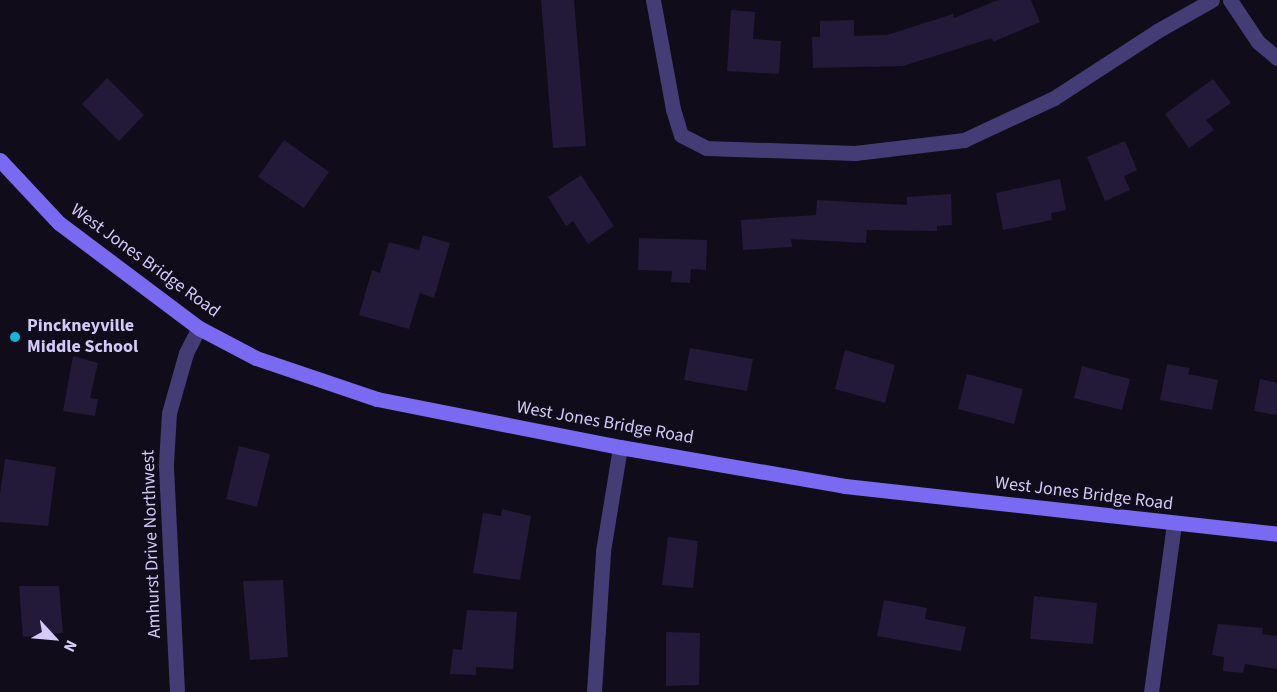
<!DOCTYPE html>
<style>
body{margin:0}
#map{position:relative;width:1277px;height:692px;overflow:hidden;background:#100c1a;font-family:"Source Sans 3",sans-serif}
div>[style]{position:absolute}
.building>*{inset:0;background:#231a39}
.street>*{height:15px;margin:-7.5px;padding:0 7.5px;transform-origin:7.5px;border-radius:7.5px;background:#433c75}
.secondary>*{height:15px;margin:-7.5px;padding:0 7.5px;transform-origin:7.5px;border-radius:7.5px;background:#7a6af1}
.dots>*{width:16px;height:16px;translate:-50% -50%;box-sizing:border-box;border:3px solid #100c1a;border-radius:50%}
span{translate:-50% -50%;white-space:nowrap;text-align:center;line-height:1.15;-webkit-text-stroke:6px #100c1a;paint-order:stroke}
.street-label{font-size:18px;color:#d4cafa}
.poi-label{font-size:18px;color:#d4cafa;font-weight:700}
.left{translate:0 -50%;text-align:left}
.north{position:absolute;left:24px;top:608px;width:60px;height:60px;-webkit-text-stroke:4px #100c1a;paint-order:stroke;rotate:116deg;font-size:16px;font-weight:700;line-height:24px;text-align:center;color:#d4cafa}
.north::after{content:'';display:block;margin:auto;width:21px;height:27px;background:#d4cafa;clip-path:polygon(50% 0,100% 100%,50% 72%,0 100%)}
</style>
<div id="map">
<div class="building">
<div style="clip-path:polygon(541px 0,574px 0,586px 146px,553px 148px)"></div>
<div style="clip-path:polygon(998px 0,1031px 0,1040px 22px,993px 42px,992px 38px,903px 66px,813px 68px,812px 37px,820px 37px,820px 21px,854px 20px,854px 36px,887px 35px,953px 14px,954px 18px)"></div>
<div style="clip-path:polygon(731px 10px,755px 12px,753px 39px,781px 41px,779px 74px,727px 71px)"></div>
<div style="clip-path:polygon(107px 78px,144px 115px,119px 141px,82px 104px)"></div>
<div style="clip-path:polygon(1213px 79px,1231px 103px,1206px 120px,1214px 130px,1189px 148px,1165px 114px)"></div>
<div style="clip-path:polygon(284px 140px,329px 172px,304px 208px,258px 177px)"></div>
<div style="clip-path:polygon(1125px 141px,1137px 170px,1124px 176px,1130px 190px,1105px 201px,1087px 157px)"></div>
<div style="clip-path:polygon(581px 175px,614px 226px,588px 244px,573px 221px,566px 226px,548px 197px)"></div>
<div style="clip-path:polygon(1060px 179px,1066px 210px,1051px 213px,1052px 220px,1003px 230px,996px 193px)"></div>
<div style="clip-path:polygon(951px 194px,952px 225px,937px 226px,937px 231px,867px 230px,866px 243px,791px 239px,792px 247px,743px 250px,741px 220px,816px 215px,817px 200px,907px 205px,907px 197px)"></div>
<div style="clip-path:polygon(423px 235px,450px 243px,434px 298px,420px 293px,409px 329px,359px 315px,372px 270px,380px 273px,389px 242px,419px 250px)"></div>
<div style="clip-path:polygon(639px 238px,707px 240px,706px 270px,691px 269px,690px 283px,671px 282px,672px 271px,638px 270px)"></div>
<div style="clip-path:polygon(690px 348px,753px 359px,747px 391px,684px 380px)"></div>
<div style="clip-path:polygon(845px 350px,895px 365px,885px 403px,835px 389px)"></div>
<div style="clip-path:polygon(73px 356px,98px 363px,90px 398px,98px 399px,95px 416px,63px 411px)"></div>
<div style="clip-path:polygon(1167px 364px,1190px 368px,1188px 374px,1218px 380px,1212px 410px,1160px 400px)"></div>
<div style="clip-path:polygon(1082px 366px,1130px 379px,1122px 410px,1074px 398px)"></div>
<div style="clip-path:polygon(967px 374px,1023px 389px,1014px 424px,958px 409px)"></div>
<div style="clip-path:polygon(1260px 379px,1277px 383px,1277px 415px,1254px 411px)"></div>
<div style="clip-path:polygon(239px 446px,270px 454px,257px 507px,226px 499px)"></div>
<div style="clip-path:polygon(5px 459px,56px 467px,48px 526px,0 522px,0 494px)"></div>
<div style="clip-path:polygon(502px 509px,531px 516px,520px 580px,473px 573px,483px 513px,501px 516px)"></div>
<div style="clip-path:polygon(668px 537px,698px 541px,693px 588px,662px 585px)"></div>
<div style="clip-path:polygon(283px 580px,288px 657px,250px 660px,243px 581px)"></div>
<div style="clip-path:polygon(19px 586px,59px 586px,63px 633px,23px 637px)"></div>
<div style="clip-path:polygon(1034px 596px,1097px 603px,1093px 644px,1030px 639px)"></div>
<div style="clip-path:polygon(884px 600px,927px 608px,925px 619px,966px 627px,961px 651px,877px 636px)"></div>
<div style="clip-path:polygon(467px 610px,517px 612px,513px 669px,476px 667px,476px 675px,450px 674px,453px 649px,462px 650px)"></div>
<div style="clip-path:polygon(1218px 624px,1263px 628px,1262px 634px,1277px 636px,1277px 669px,1245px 664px,1243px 673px,1223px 671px,1224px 657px,1212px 655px)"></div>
<div style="clip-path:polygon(666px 632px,700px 633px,699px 685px,666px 686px)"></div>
</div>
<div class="street">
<div style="left:653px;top:0;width:111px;rotate:79.6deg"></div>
<div style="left:673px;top:109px;width:27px;rotate:73deg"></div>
<div style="left:681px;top:135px;width:28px;rotate:27deg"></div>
<div style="left:706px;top:148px;width:149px;rotate:1.9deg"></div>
<div style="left:855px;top:153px;width:110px;rotate:-6.8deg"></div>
<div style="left:964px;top:140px;width:99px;rotate:-25deg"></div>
<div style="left:1054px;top:98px;width:123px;rotate:-33deg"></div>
<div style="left:1157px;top:31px;width:63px;rotate:-29.4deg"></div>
<div style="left:1230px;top:0;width:50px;rotate:56.3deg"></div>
<div style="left:1258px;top:42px;width:25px;rotate:40deg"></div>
<div style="left:177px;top:692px;width:229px;rotate:-92.8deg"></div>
<div style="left:166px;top:463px;width:50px;rotate:-86.6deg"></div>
<div style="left:169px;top:413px;width:62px;rotate:-74.2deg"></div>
<div style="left:186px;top:353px;width:28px;rotate:-63deg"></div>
<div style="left:594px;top:692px;width:141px;rotate:-86.3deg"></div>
<div style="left:603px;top:551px;width:105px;rotate:-80.7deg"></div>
<div style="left:1151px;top:692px;width:170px;rotate:-82.2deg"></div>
</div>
<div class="secondary">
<div style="left:0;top:160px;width:86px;rotate:46.9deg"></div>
<div style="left:59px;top:223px;width:175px;rotate:36.9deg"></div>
<div style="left:199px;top:328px;width:64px;rotate:27.8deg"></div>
<div style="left:256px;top:358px;width:128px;rotate:18.7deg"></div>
<div style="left:377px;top:399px;width:248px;rotate:11.2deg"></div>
<div style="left:620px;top:447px;width:228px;rotate:9.8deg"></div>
<div style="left:845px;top:486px;width:435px;rotate:6.3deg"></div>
</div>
<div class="dots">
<div style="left:15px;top:337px;background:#15b5dc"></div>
</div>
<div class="street-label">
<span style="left:145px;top:261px;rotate:36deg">West Jones Bridge Road</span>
<span style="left:605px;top:423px;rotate:10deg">West Jones Bridge Road</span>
<span style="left:1084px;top:494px;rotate:7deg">West Jones Bridge Road</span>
<span style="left:152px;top:544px;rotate:-92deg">Amhurst Drive Northwest</span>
</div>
<div class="poi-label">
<span class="left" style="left:27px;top:337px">Pinckneyville<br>Middle School</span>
</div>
<div class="north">N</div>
</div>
